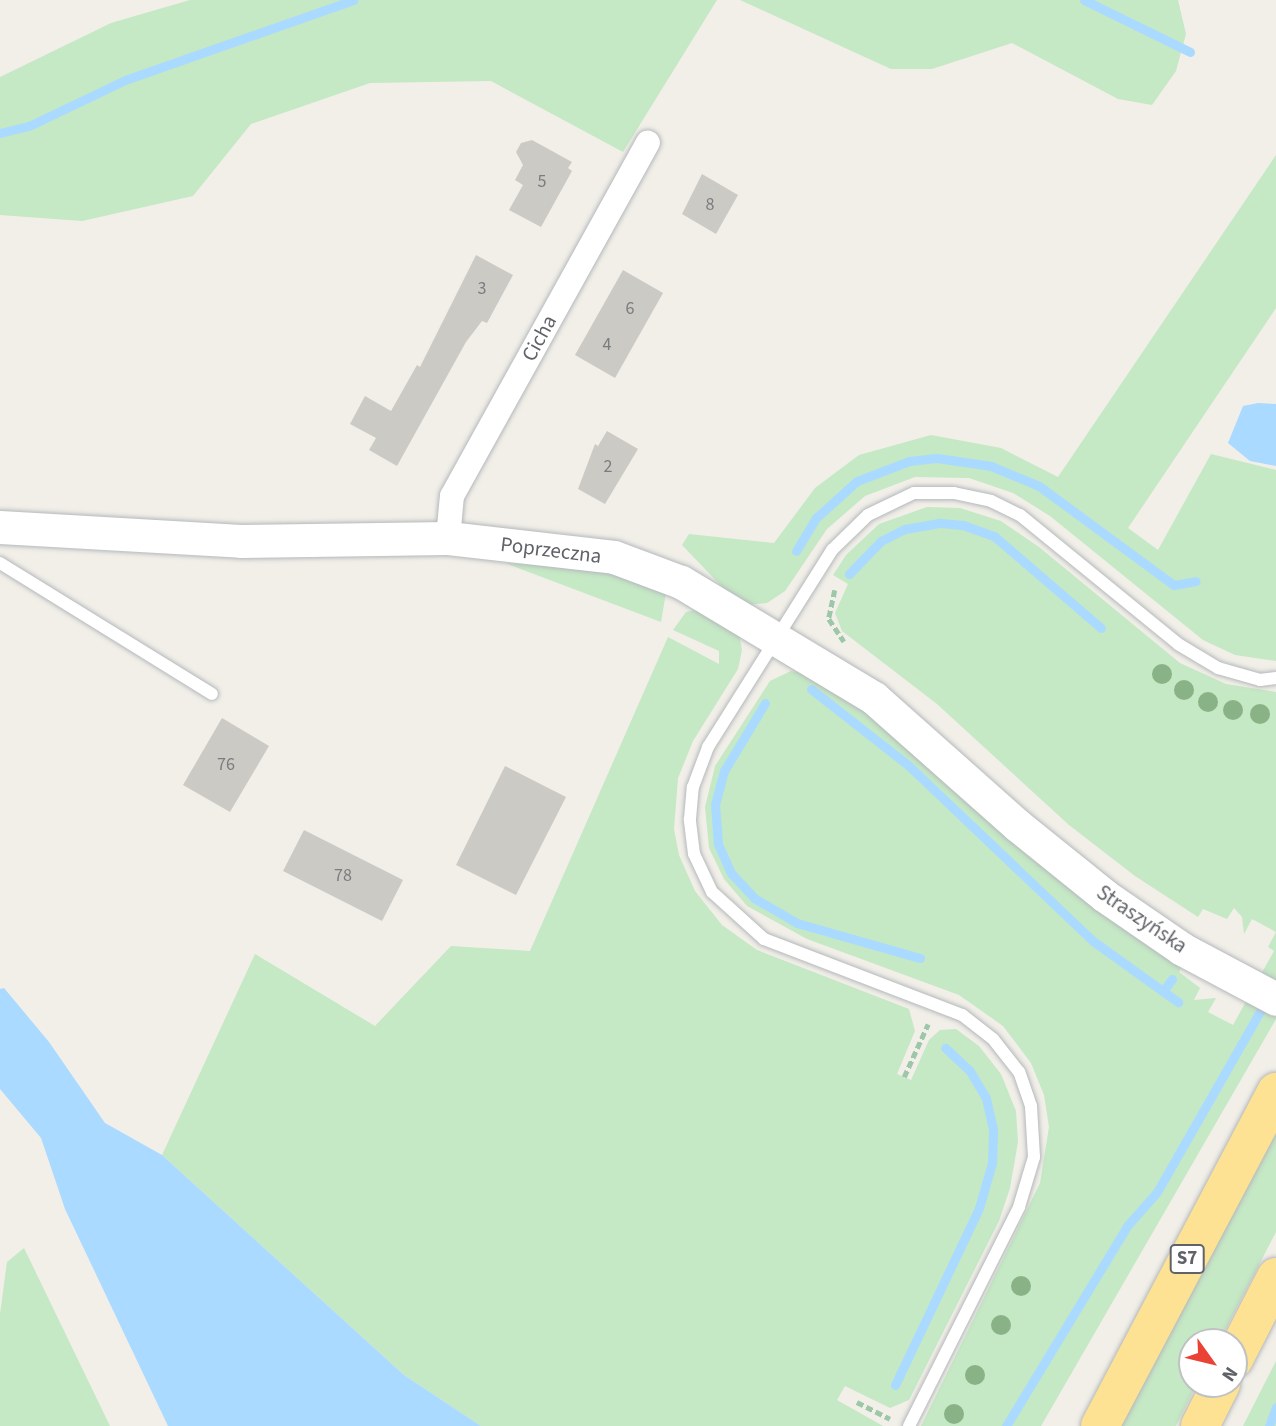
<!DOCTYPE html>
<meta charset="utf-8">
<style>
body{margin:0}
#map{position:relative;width:1276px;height:1426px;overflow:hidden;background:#f1efe8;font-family:"Source Sans 3",sans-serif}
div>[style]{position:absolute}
.green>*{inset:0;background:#c5e8c5}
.water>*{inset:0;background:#aadaff}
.stream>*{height:9px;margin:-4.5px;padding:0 4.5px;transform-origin:4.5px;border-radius:4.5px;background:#aadaff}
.building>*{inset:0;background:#cccac5}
.path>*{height:4.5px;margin-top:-2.25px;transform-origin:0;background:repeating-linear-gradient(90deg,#9cc7a9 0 7px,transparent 0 10.5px)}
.roads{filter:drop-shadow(0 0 2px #b5b8bc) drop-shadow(0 0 2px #b5b8bc)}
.lane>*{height:12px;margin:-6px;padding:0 6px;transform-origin:6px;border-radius:6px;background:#fff}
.street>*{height:24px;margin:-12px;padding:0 12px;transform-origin:12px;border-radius:12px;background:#fff}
.secondary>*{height:33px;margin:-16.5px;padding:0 16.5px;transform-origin:16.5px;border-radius:16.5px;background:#fff}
.highway>*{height:38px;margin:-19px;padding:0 19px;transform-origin:19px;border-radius:19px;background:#fde293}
.trees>*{width:20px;height:20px;margin:-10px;border-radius:50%;background:#89b387}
span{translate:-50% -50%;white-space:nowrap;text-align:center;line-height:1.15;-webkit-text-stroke:5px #fff;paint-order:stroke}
.number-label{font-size:18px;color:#7a7d7f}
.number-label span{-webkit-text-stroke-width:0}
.shield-label span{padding:2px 5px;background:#fff;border:2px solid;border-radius:5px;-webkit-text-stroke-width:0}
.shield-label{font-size:19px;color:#5f6368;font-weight:700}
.street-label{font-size:21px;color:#5f6368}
.north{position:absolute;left:1178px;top:1328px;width:70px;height:70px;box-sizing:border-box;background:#fff;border:2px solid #bfc1c3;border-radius:50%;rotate:124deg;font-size:19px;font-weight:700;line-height:28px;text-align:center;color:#5f6368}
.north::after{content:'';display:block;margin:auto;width:24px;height:32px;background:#ea4335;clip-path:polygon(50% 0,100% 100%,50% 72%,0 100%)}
</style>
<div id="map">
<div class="green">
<div style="clip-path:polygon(190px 0,717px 0,623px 152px,491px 81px,370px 83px,251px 124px,193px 196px,82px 221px,0 215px,0 77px,111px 23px)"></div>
<div style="clip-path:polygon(740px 0,1178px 0,1186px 34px,1176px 71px,1152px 105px,1118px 99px,1012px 43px,932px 69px,891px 69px)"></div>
<div style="clip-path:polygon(1276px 155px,1276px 308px,1128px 528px,1158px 550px,1211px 454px,1276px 470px,1276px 661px,1235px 655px,1203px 640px,1050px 516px,1013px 493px,969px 478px,915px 477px,865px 496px,827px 529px,785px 591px,767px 603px,748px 605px,726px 591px,682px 545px,689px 534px,774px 543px,815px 488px,859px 455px,931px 435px,1001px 448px,1058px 477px)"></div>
<div style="clip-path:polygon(927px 507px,960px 508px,1001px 521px,1039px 547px,1180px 663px,1226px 684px,1276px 692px,1276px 1019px,1041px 1426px,921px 1426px,1040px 1183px,1049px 1127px,1044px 1095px,1031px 1063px,1003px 1026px,959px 995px,807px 939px,747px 906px,724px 879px,709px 848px,705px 807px,715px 766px,770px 681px,791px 671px,820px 676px,1182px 966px,1179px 972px,1200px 988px,1194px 1000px,1216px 998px,1208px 1012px,1233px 1025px,1274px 951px,1268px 947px,1276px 932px,1252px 919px,1244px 934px,1242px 917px,1234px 908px,1227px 919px,1203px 909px,1198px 917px,1135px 876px,1069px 825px,937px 704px,842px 631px,835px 613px,848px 584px,833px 575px,846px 555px,879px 524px)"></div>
<div style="clip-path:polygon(505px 563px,610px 571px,666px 593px,661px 622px)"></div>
<div style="clip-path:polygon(701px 609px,739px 634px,742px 650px,738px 669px,693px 741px,678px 778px,674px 829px,679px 855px,695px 891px,722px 925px,757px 950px,909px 1009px,915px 1031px,897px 1074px,911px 1080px,929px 1040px,940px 1030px,956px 1029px,979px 1046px,1001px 1074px,1016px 1111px,1018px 1142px,1010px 1188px,999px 1221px,909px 1400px,890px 1408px,845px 1386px,837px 1400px,883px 1426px,481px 1426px,404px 1375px,162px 1155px,255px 954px,375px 1026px,451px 946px,530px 951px,668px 637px,719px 664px,719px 651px,673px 630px,686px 612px)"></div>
<div style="clip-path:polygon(1276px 1127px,1276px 1232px,1219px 1342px,1192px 1342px,1192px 1384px,1197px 1384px,1176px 1426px,1120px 1426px)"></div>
<div style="clip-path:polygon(24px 1248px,110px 1426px,0 1426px,0 1314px,7px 1262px)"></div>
<div style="clip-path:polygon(1276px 1361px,1276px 1426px,1243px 1426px,1245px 1422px)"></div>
</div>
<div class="water">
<div style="clip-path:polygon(1258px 403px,1276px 404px,1276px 466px,1250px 461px,1228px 443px,1243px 406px)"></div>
<div style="clip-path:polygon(4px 988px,49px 1042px,105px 1123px,162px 1155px,404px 1375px,481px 1426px,168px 1426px,65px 1209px,41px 1138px,0 1089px,0 989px)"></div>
</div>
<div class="stream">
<div style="left:1084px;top:0;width:118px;rotate:26.1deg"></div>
<div style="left:0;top:133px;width:30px;rotate:-14deg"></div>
<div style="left:29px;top:126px;width:106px;rotate:-25.6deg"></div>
<div style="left:125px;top:80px;width:242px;rotate:-19.3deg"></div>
<div style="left:796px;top:551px;width:39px;rotate:-59deg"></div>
<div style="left:816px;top:518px;width:55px;rotate:-42.1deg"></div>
<div style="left:857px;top:481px;width:56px;rotate:-21deg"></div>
<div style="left:909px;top:461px;width:28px;rotate:-6deg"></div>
<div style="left:937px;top:458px;width:55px;rotate:8.4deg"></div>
<div style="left:991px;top:466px;width:52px;rotate:22.6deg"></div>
<div style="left:1039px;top:486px;width:167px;rotate:36.3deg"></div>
<div style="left:1174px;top:585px;width:22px;rotate:-10deg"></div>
<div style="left:849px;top:574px;width:46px;rotate:-45.9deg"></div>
<div style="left:881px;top:541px;width:27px;rotate:-27deg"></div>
<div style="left:905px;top:529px;width:36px;rotate:-10deg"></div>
<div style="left:940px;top:523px;width:23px;rotate:5deg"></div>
<div style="left:963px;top:525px;width:33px;rotate:20deg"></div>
<div style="left:994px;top:536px;width:141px;rotate:40.7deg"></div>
<div style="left:811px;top:689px;width:123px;rotate:38.1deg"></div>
<div style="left:908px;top:765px;width:255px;rotate:43.6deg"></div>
<div style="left:1093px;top:941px;width:105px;rotate:35.7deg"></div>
<div style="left:765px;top:703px;width:79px;rotate:121.1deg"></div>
<div style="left:724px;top:771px;width:34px;rotate:105deg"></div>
<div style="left:715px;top:804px;width:40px;rotate:85.7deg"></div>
<div style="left:718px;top:844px;width:32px;rotate:66deg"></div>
<div style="left:731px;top:873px;width:34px;rotate:47deg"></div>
<div style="left:754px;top:898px;width:50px;rotate:30.2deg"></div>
<div style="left:797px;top:923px;width:128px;rotate:15.9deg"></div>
<div style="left:1163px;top:991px;width:15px;rotate:-53deg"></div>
<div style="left:895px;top:1385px;width:196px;rotate:-64.6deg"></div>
<div style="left:979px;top:1208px;width:47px;rotate:-73.9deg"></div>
<div style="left:992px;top:1163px;width:34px;rotate:-88deg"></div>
<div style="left:993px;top:1129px;width:32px;rotate:-103deg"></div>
<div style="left:986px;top:1098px;width:31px;rotate:-121deg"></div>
<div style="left:970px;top:1071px;width:34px;rotate:-137deg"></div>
<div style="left:1006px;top:1426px;width:234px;rotate:-58.8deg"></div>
<div style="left:1127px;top:1226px;width:45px;rotate:-48.6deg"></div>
<div style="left:1157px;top:1192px;width:220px;rotate:-60.3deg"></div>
<div style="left:1269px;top:1426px;width:20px;rotate:-70deg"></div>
</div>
<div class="building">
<div style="clip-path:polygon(532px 140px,572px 162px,568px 168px,572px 171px,541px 227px,509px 210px,523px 185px,515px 180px,523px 165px,516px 152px,521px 143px)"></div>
<div style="clip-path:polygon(702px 174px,738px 195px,716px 234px,682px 214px)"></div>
<div style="clip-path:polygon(476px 255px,513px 275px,487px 323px,482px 321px,466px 342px,397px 466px,369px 450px,376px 438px,350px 424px,365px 396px,391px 411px,417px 365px,420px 367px)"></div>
<div style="clip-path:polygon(623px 270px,663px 293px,615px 378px,575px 355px)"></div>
<div style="clip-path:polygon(607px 431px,638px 449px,605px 504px,578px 489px,595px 444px,598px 446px)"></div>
<div style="clip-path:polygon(222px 718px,269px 746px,230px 812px,183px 785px)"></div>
<div style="clip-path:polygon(505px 766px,566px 797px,516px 895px,456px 865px)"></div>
<div style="clip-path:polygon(304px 830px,403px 880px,382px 921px,283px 871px)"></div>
</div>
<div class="path">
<div style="left:835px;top:590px;width:30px;rotate:102deg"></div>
<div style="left:829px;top:619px;width:27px;rotate:56deg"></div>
<div style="left:904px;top:1077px;width:58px;rotate:-65.6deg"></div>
<div style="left:857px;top:1402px;width:37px;rotate:27deg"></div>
</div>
<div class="roads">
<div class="lane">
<div style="left:0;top:563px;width:249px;rotate:31.7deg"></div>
<div style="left:909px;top:1426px;width:245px;rotate:-63.3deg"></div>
<div style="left:1019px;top:1207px;width:52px;rotate:-73.3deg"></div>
<div style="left:1034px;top:1157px;width:51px;rotate:-93.4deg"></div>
<div style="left:1031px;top:1106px;width:36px;rotate:-109deg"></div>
<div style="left:1019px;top:1072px;width:42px;rotate:-128.2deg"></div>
<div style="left:993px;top:1039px;width:39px;rotate:-142deg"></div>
<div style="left:962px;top:1015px;width:212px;rotate:-159deg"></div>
<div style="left:764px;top:939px;width:70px;rotate:-137.9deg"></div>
<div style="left:712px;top:892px;width:42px;rotate:-115.3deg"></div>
<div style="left:694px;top:854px;width:35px;rotate:-97deg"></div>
<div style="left:690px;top:819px;width:32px;rotate:-85deg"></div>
<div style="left:693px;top:787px;width:43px;rotate:-69.4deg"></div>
<div style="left:708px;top:747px;width:233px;rotate:-57.8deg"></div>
<div style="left:832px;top:550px;width:50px;rotate:-44.2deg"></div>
<div style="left:868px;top:515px;width:51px;rotate:-25.6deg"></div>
<div style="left:914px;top:493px;width:40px"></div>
<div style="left:954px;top:493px;width:38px;rotate:12deg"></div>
<div style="left:991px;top:501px;width:32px;rotate:26deg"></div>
<div style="left:1020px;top:515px;width:204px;rotate:39.2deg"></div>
<div style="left:1178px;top:644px;width:47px;rotate:31deg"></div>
<div style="left:1218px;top:668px;width:44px;rotate:15.9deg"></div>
<div style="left:1260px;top:680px;width:16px;rotate:-7deg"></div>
</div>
<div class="street">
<div style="left:448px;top:538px;width:42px;rotate:-84.6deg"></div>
<div style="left:452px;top:496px;width:404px;rotate:-61deg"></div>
</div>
<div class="secondary">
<div style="left:0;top:527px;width:241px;rotate:3.3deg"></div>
<div style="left:241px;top:541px;width:207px;rotate:-0.8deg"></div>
<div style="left:448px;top:538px;width:167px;rotate:6.5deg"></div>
<div style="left:614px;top:557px;width:72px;rotate:20.5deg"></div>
<div style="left:681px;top:582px;width:225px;rotate:31deg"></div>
<div style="left:874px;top:698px;width:191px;rotate:41.6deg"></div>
<div style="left:1017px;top:825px;width:113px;rotate:38.9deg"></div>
<div style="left:1105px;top:896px;width:93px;rotate:34.5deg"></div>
<div style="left:1182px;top:949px;width:106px;rotate:28deg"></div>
</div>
<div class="highway">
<div style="left:1234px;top:1359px;width:92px;rotate:-62.9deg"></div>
<div style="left:1100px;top:1426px;width:378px;rotate:-62.2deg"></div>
<div style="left:1200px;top:1426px;width:47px;rotate:-63.4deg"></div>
</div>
</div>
<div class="trees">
<div style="left:1162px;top:674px"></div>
<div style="left:1184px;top:690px"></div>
<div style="left:1208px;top:702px"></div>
<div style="left:1233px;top:710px"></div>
<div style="left:1260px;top:714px"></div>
<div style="left:1021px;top:1286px"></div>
<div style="left:1001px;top:1325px"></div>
<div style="left:975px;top:1375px"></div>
<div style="left:954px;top:1414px"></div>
</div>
<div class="number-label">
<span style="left:542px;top:182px">5</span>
<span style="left:710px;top:205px">8</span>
<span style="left:482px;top:289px">3</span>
<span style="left:630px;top:309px">6</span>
<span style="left:607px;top:345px">4</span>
<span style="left:608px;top:467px">2</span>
<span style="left:226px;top:765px">76</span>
<span style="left:343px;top:876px">78</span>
</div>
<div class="shield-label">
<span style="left:1187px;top:1259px">S7</span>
</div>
<div class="street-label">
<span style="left:539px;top:338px;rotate:-61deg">Cicha</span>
<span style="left:551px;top:550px;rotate:7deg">Poprzeczna</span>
<span style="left:1142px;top:919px;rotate:34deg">Straszyńska</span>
</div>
<div class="north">N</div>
</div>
